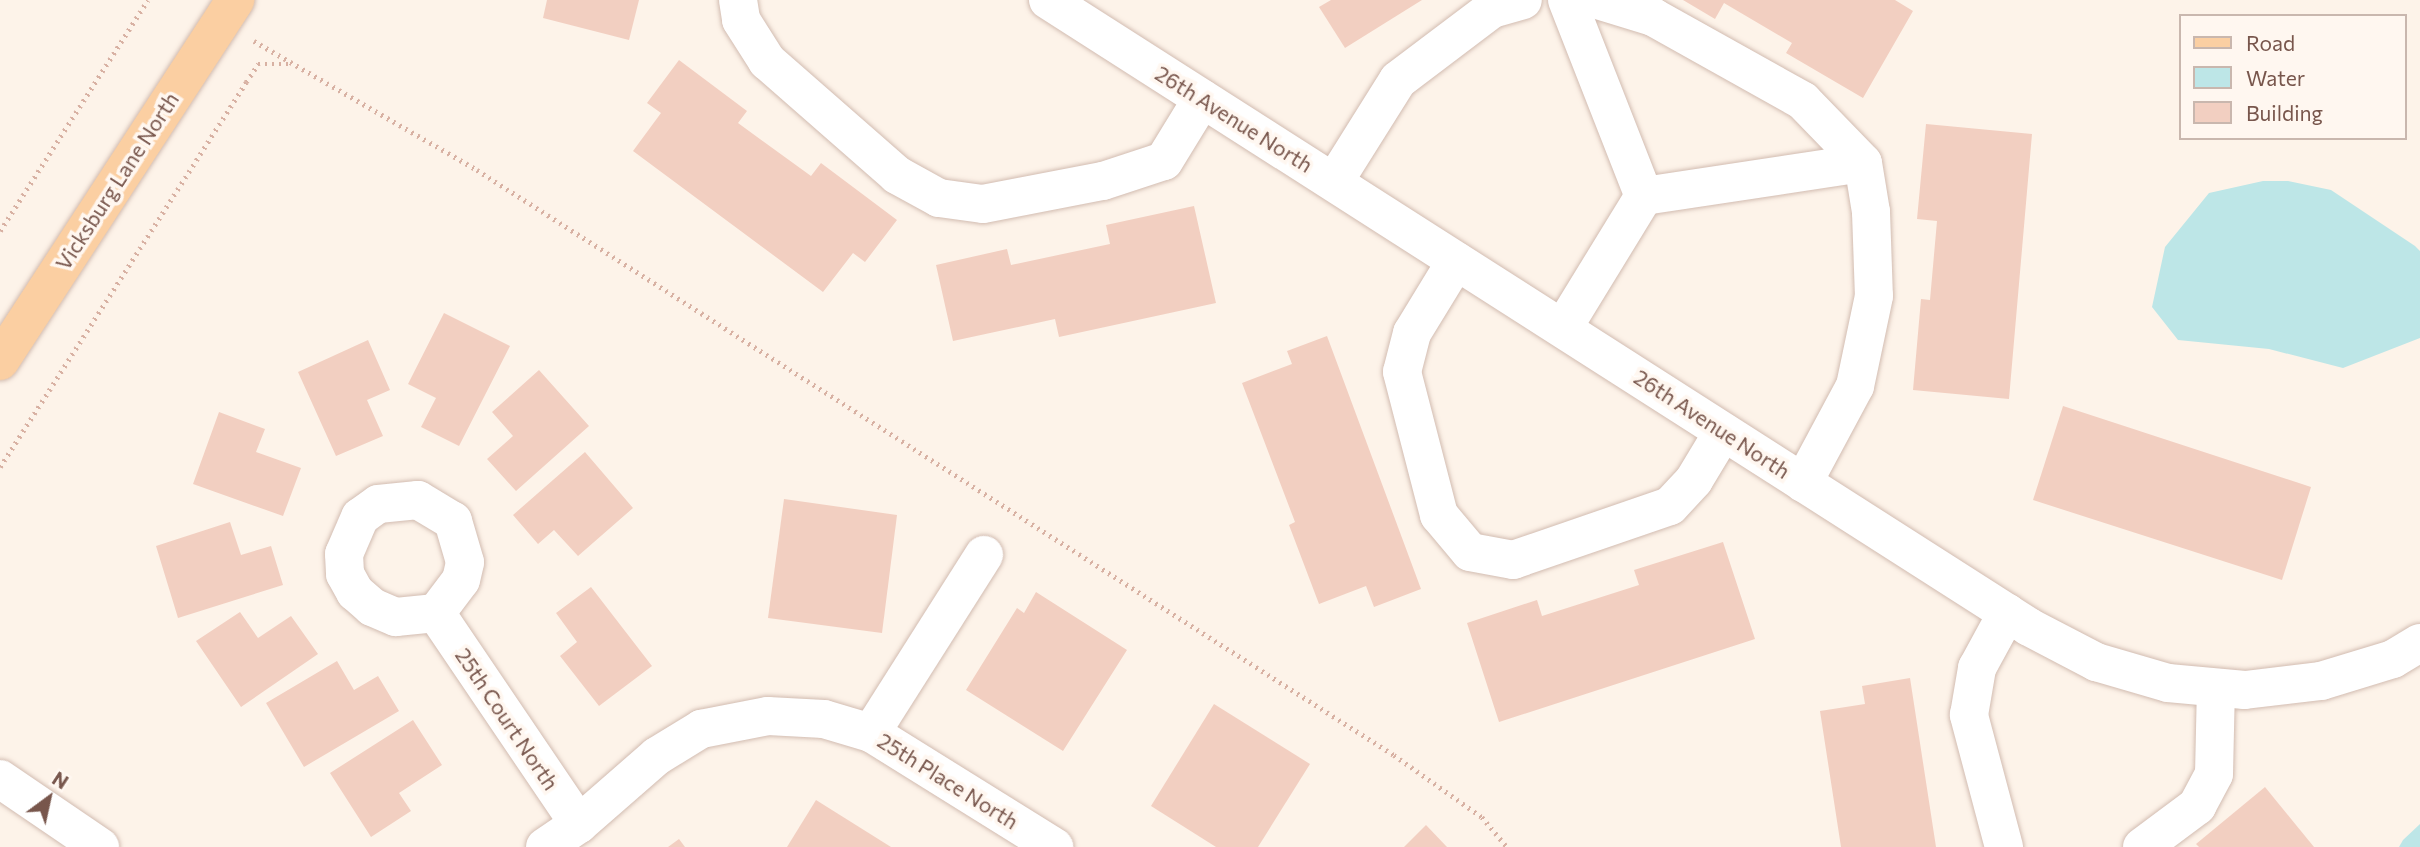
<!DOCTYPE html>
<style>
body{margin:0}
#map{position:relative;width:2420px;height:847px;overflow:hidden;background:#fdf3e9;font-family:Commissioner,sans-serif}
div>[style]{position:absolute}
.water>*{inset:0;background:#bde6e7}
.building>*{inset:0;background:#f2cfc1}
.path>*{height:4.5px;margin-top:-2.25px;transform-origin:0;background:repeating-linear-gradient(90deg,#d8b1a3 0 2px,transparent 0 7px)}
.roads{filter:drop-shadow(0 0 2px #d2bcb1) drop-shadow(0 0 2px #d2bcb1)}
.minor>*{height:38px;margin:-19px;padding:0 19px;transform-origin:19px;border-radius:19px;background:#fff}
.major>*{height:38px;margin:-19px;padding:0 19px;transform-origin:19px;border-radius:19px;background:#fbcfa2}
span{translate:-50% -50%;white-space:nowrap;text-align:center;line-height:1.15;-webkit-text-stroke:7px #fff7f0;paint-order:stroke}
.street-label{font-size:21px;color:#78564c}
.legend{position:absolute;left:2179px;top:14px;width:228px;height:126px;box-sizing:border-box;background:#fff7f0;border:2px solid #c9b7ae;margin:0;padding:9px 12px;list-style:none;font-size:21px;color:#78564c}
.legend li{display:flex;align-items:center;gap:14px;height:35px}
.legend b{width:35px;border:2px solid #c9b7ae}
.north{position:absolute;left:14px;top:763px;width:70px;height:70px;-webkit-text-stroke:5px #fff7f0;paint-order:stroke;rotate:33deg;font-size:19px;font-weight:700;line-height:28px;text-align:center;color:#78564c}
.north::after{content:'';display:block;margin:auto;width:24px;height:32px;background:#78564c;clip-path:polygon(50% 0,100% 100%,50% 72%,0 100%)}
</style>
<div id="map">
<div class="water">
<div style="clip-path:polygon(2263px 181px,2288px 181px,2331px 190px,2415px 246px,2420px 251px,2420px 338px,2343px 368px,2269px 349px,2178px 340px,2152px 307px,2165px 247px,2209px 193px)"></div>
<div style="clip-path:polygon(2420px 824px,2420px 847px,2399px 847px,2403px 840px)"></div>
</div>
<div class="building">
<div style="clip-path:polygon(547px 0,639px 0,629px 40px,543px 18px)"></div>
<div style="clip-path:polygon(1331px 0,1422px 0,1345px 48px,1319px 7px)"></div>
<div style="clip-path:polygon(1683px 0,1895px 0,1913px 11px,1863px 98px,1786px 53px,1792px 43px,1724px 3px,1715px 19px)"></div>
<div style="clip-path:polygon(679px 60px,747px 111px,738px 123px,811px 176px,821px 163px,897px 220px,865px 262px,853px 253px,823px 292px,633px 151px,661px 113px,647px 103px)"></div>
<div style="clip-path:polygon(1926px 124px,2032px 134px,2009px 399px,1913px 390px,1921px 299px,1930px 300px,1937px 221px,1917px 219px)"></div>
<div style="clip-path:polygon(1194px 206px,1216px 303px,1059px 337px,1055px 319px,953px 341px,936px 265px,1007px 249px,1011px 265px,1110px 244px,1106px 225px)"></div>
<div style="clip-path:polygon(444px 313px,510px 346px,459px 446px,421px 427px,436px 398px,408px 384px)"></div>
<div style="clip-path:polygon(1327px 336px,1421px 589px,1374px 607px,1366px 586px,1319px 604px,1289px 525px,1295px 522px,1242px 383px,1292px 364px,1287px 351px)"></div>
<div style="clip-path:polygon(368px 340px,390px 390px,367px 400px,383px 436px,336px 456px,298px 372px)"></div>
<div style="clip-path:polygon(539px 370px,589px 426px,516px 491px,487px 459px,513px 436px,492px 412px)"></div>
<div style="clip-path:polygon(2063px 406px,2311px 487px,2282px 580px,2033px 500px)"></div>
<div style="clip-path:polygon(219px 412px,265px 429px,256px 452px,301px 468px,283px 516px,193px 484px)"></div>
<div style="clip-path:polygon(585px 452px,633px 508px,578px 556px,554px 530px,538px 544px,513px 515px)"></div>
<div style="clip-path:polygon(784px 499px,897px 515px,882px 633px,768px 618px)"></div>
<div style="clip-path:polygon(230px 522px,241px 555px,271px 546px,283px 585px,178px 618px,156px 546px)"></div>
<div style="clip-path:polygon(1723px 542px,1755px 639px,1499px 722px,1467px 623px,1537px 600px,1542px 616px,1639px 585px,1634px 570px)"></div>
<div style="clip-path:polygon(591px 587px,652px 666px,599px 706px,560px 656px,577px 642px,556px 613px)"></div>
<div style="clip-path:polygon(1036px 592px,1127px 650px,1063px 751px,966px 690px,1017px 608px,1024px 613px)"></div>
<div style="clip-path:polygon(240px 612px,258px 638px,291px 616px,318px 654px,241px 707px,196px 641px)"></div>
<div style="clip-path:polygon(337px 661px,354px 690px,378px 676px,399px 711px,304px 767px,266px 703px)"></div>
<div style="clip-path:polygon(1910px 678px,1936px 847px,1841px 847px,1820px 711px,1865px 704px,1862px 686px)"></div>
<div style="clip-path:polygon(1214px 704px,1310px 764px,1258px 847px,1216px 847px,1151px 806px)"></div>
<div style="clip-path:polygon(413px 720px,442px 765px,399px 793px,411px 811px,371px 837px,330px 773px)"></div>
<div style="clip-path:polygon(2265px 787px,2314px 847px,2199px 847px,2196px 844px)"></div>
<div style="clip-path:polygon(816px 800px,891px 847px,787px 847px)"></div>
<div style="clip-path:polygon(1426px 825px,1447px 847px,1404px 847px)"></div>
<div style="clip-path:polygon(679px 839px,685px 847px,668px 847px)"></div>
</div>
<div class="path">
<div style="left:254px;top:41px;width:258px;rotate:30deg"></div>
<div style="left:477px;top:170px;width:1088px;rotate:32.54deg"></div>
<div style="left:1394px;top:755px;width:108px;rotate:35.2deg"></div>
<div style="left:1482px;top:817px;width:39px;rotate:50deg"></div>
<div style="left:0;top:231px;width:274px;rotate:-57.4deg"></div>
<div style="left:0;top:467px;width:457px;rotate:-57.4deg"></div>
<div style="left:246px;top:82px;width:22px;rotate:-56deg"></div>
<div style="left:258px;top:64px;width:31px"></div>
</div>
<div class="roads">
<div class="minor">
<div style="left:738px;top:0;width:20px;rotate:81deg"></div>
<div style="left:741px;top:20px;width:49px;rotate:57.6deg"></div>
<div style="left:767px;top:61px;width:173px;rotate:41.2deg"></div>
<div style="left:897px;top:175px;width:48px;rotate:28.7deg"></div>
<div style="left:939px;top:198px;width:44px;rotate:7.8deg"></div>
<div style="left:983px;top:204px;width:122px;rotate:-10.9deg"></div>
<div style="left:1103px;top:181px;width:64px;rotate:-18.2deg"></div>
<div style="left:1164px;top:161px;width:73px;rotate:-58.5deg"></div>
<div style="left:1048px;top:0;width:1164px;rotate:32.58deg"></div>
<div style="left:2029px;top:627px;width:76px;rotate:27.6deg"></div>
<div style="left:2096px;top:662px;width:75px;rotate:16.3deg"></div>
<div style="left:2168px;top:683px;width:77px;rotate:5.2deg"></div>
<div style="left:2245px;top:690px;width:77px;rotate:-6.8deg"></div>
<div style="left:2321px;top:681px;width:75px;rotate:-17deg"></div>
<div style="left:2393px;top:659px;width:31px;rotate:-31deg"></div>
<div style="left:1567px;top:0;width:211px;rotate:68.6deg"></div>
<div style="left:1598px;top:0;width:58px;rotate:17.2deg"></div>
<div style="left:1653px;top:17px;width:172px;rotate:29.2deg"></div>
<div style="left:1803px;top:101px;width:86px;rotate:45.9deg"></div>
<div style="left:1334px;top:182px;width:120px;rotate:-57.9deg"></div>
<div style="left:1398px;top:80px;width:118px;rotate:-37.1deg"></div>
<div style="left:1492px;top:9px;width:32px;rotate:-16deg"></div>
<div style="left:1456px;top:261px;width:84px;rotate:121.4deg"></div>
<div style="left:1412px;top:333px;width:40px;rotate:104.4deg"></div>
<div style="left:1402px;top:372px;width:148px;rotate:75.5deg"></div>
<div style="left:1439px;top:515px;width:48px;rotate:50deg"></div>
<div style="left:1470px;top:552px;width:44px;rotate:10.5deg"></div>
<div style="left:1513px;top:560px;width:166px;rotate:-19deg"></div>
<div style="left:1670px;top:506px;width:35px;rotate:-47deg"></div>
<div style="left:1694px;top:480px;width:56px;rotate:-58.9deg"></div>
<div style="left:1563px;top:328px;width:155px;rotate:-58.5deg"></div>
<div style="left:1644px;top:196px;width:221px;rotate:-8.6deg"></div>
<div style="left:1863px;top:163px;width:50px;rotate:80.7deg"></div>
<div style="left:1871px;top:212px;width:84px;rotate:88deg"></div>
<div style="left:1874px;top:296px;width:92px;rotate:101.9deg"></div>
<div style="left:1855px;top:386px;width:110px;rotate:118.2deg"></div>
<div style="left:436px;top:613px;width:41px;rotate:-52.9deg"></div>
<div style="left:461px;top:580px;width:18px;rotate:-77deg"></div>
<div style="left:465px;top:562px;width:43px;rotate:-106.3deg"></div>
<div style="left:453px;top:521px;width:41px;rotate:-149deg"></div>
<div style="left:418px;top:500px;width:40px;rotate:174.3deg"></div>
<div style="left:378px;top:504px;width:22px;rotate:144deg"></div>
<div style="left:360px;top:517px;width:40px;rotate:113.4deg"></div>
<div style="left:344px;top:554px;width:20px;rotate:87deg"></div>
<div style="left:345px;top:574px;width:21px;rotate:61deg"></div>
<div style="left:355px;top:592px;width:23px;rotate:41deg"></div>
<div style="left:372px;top:607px;width:26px;rotate:23deg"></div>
<div style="left:396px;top:617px;width:40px;rotate:-5.7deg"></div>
<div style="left:436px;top:613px;width:255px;rotate:55.9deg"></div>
<div style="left:871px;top:733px;width:211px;rotate:-57.6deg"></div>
<div style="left:0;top:779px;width:121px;rotate:34.2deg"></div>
<div style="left:545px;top:847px;width:41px;rotate:-34.1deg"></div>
<div style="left:579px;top:824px;width:103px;rotate:-41.1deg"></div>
<div style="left:657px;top:756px;width:52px;rotate:-31.5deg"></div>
<div style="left:701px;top:729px;width:68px;rotate:-11deg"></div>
<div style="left:768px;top:716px;width:56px;rotate:3.1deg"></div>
<div style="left:824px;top:719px;width:49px;rotate:16.6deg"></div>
<div style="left:871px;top:733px;width:216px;rotate:31.9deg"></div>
<div style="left:2004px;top:847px;width:137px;rotate:-104.9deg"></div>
<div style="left:1969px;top:715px;width:48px;rotate:-80.3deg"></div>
<div style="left:1977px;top:668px;width:63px;rotate:-61.4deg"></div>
<div style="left:2142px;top:847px;width:69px;rotate:-36.7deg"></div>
<div style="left:2197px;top:806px;width:36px;rotate:-62deg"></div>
<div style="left:2214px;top:774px;width:86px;rotate:-88.7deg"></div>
</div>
<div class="major">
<div style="left:0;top:361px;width:431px;rotate:-56.9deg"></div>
</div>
</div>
<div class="street-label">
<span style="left:1234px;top:119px;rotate:32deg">26th Avenue North</span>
<span style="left:117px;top:181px;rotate:-57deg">Vicksburg Lane North</span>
<span style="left:1712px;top:424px;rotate:33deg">26th Avenue North</span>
<span style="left:507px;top:719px;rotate:56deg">25th Court North</span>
<span style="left:948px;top:781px;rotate:32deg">25th Place North</span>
</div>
<ul class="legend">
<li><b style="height:9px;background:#fbcfa2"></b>Road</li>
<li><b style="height:19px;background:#bde6e7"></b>Water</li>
<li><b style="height:19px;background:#f2cfc1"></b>Building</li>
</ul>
<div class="north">N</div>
</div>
